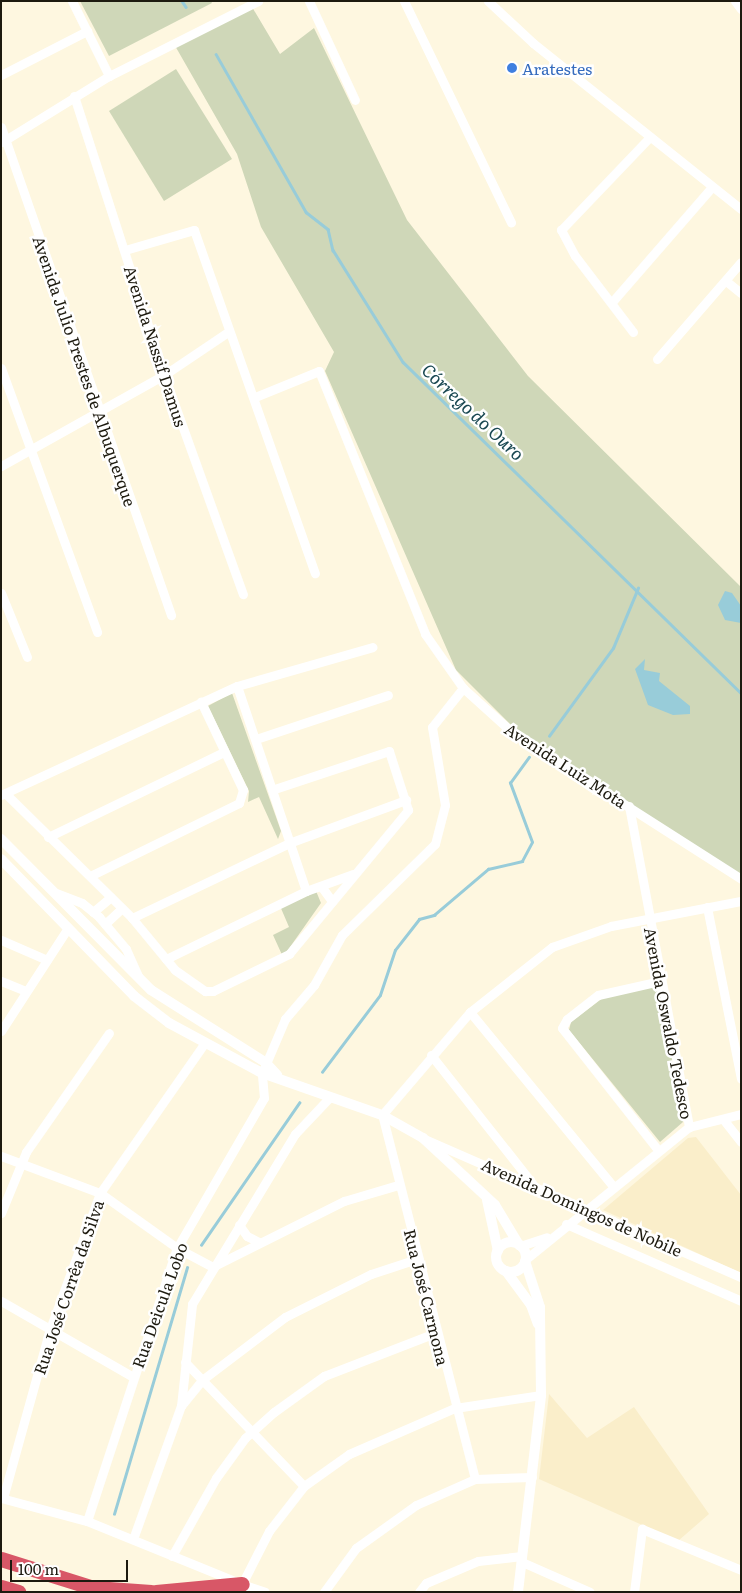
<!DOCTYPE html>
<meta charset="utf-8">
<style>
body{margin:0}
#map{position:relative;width:742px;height:1593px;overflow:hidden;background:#fef7e0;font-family:Literata,serif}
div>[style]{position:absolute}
.built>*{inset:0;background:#faeeca}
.green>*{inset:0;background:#cfd7b8}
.water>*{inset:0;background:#98ccd9}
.stream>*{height:2.5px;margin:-1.25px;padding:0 1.25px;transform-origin:1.25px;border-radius:1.25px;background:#98ccd9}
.minor>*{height:9px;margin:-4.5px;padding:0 4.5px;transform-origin:4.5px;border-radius:4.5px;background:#fff}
.tertiary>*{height:10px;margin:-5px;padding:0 5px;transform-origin:5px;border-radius:5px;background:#fff}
.tertiary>.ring{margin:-5px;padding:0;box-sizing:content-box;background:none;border:10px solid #fff;border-radius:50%}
.motorway>*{height:15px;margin:-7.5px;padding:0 7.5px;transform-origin:7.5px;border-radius:7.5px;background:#d85767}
.dots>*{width:14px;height:14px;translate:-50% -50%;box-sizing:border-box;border:2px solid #fff;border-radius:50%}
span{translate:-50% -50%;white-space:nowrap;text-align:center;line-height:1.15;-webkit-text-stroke:5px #fff;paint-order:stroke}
.shop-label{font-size:16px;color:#366cbe}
.left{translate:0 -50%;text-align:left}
.street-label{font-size:16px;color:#1d1a0f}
.water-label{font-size:18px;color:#1a4852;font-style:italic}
.frame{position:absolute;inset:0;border:2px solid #1d1a0f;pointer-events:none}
.scale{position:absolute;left:10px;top:1560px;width:118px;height:22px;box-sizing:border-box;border:2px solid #1d1a0f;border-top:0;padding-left:6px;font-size:15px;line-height:18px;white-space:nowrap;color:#1d1a0f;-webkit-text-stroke:4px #fff;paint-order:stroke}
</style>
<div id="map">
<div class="built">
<div style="clip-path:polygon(696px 1137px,741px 1195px,741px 1273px,603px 1210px,688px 1138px)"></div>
<div style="clip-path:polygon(549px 1394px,587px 1438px,634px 1407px,709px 1514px,678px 1541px,539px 1479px)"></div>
</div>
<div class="green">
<div style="clip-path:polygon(80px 1px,211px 1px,212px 3px,109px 56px)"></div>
<div style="clip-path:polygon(252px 7px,280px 54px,314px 28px,407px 220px,528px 376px,741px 587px,741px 878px,515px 729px,456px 670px,325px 371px,334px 352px,261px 227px,237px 154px,174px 44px)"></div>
<div style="clip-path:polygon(176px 69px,232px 159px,164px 201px,109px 111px)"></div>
<div style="clip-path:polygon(232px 693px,281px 831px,278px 839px,259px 797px,248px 802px,249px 791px,208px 706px)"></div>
<div style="clip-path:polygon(316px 891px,321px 903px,283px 957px,273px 935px,289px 927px,280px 906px)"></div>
<div style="clip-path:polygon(653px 987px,660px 992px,683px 1122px,660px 1142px,569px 1030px,571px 1022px,604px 997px)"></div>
</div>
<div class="water">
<div style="clip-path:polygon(725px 591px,732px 593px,741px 606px,741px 623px,725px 620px,718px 605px)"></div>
<div style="clip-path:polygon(645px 659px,644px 670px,660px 673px,659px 681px,690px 706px,690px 714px,673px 715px,648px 705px,635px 669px)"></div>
</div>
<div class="stream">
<div style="left:182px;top:1px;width:7px;rotate:56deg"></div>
<div style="left:216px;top:54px;width:182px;rotate:60.3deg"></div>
<div style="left:306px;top:212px;width:28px;rotate:38deg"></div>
<div style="left:328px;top:229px;width:22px;rotate:77deg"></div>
<div style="left:333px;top:250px;width:132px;rotate:58deg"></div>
<div style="left:403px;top:362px;width:473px;rotate:44.4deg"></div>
<div style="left:549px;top:736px;width:109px;rotate:-54deg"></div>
<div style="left:613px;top:648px;width:65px;rotate:-67.4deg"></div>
<div style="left:322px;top:1072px;width:96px;rotate:-53deg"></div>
<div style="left:380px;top:995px;width:47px;rotate:-71.6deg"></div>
<div style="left:395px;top:950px;width:39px;rotate:-52deg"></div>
<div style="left:419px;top:919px;width:16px;rotate:-15deg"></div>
<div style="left:434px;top:915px;width:71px;rotate:-40.4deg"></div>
<div style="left:488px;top:869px;width:35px;rotate:-13deg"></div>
<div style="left:522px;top:861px;width:21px;rotate:-62deg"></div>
<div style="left:532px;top:842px;width:63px;rotate:-110.4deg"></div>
<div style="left:510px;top:783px;width:32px;rotate:-54deg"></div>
<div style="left:201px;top:1245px;width:173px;rotate:-55.4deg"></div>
<div style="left:114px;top:1514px;width:257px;rotate:-73.5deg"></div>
</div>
<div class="minor">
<div style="left:72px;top:1px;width:84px;rotate:63.7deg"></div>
<div style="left:309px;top:1px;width:109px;rotate:65.1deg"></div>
<div style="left:404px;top:1px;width:246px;rotate:64.2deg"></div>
<div style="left:488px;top:1px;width:62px;rotate:43deg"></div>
<div style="left:533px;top:43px;width:266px;rotate:38.6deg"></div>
<div style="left:735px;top:1px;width:10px;rotate:53deg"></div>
<div style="left:1px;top:75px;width:97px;rotate:-27.1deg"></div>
<div style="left:74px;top:96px;width:293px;rotate:72.1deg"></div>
<div style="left:164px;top:375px;width:233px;rotate:70.2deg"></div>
<div style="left:1px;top:127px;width:517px;rotate:70.79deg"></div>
<div style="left:2px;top:142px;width:126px;rotate:-31.7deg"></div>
<div style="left:109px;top:76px;width:167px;rotate:-26.7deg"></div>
<div style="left:125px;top:250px;width:72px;rotate:-16.2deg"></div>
<div style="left:194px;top:230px;width:364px;rotate:70.6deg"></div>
<div style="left:726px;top:281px;width:19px;rotate:39deg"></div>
<div style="left:612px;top:302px;width:152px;rotate:-49deg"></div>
<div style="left:633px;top:332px;width:96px;rotate:-127.3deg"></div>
<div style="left:575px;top:256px;width:30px;rotate:-118deg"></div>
<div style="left:561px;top:230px;width:129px;rotate:-46.3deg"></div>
<div style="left:657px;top:359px;width:128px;rotate:-49.1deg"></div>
<div style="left:1px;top:368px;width:281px;rotate:70deg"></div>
<div style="left:255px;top:397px;width:69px;rotate:-22.1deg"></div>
<div style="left:319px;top:371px;width:284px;rotate:68deg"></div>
<div style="left:425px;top:634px;width:66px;rotate:54.9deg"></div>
<div style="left:463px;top:688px;width:67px;rotate:42deg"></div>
<div style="left:513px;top:733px;width:271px;rotate:32.6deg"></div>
<div style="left:1px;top:466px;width:187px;rotate:-29.2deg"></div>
<div style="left:164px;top:375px;width:77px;rotate:-33.9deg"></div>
<div style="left:1px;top:593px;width:69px;rotate:67.9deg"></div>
<div style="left:237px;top:686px;width:216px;rotate:71.4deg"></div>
<div style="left:256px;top:739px;width:139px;rotate:-18.4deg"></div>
<div style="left:1px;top:795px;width:260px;rotate:-24.8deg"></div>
<div style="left:237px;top:686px;width:141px;rotate:-16deg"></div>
<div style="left:7px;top:795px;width:175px;rotate:44.5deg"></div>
<div style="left:132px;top:918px;width:67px;rotate:50.4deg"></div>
<div style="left:175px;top:970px;width:37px;rotate:35deg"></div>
<div style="left:205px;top:991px;width:8px"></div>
<div style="left:213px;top:991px;width:85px;rotate:-26deg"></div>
<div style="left:289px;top:954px;width:187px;rotate:-50.4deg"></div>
<div style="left:408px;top:810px;width:62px;rotate:-107.9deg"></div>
<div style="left:389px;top:751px;width:123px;rotate:161.6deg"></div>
<div style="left:629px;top:806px;width:327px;rotate:79.4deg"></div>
<div style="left:48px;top:837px;width:195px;rotate:-25.8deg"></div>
<div style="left:90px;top:876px;width:166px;rotate:-26.1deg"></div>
<div style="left:239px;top:803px;width:14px;rotate:-73deg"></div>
<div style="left:243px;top:790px;width:98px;rotate:-115.5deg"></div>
<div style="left:321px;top:886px;width:19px;rotate:54deg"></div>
<div style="left:56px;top:893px;width:28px;rotate:21deg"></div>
<div style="left:82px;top:903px;width:22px;rotate:39deg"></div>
<div style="left:99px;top:917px;width:42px;rotate:49.8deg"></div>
<div style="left:126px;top:949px;width:30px;rotate:66deg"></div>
<div style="left:707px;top:907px;width:175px;rotate:78.8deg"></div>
<div style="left:93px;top:912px;width:23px;rotate:-40deg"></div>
<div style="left:132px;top:918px;width:174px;rotate:-25.5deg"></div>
<div style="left:289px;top:843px;width:125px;rotate:-20.2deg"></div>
<div style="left:105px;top:924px;width:23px;rotate:-43deg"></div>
<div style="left:1px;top:940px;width:50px;rotate:23.5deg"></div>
<div style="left:166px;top:959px;width:156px;rotate:-25.9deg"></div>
<div style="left:306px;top:891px;width:50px;rotate:-19.9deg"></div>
<div style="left:1px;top:981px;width:27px;rotate:22deg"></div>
<div style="left:470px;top:1012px;width:224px;rotate:50.6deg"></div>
<div style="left:1px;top:1031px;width:123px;rotate:-57deg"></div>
<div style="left:431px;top:1055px;width:163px;rotate:51.7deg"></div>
<div style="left:723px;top:1119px;width:29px;rotate:52deg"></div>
<div style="left:427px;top:1140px;width:343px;rotate:23.6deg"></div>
<div style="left:658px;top:1150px;width:155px;rotate:-128.2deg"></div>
<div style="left:562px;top:1028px;width:10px;rotate:-61deg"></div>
<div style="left:567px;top:1019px;width:39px;rotate:-38deg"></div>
<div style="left:598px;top:995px;width:64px;rotate:-12.7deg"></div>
<div style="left:1px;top:1156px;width:106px;rotate:20.5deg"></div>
<div style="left:100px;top:1193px;width:95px;rotate:35.5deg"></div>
<div style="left:177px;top:1248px;width:40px;rotate:28deg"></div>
<div style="left:212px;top:1267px;width:148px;rotate:-26.6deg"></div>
<div style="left:344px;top:1201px;width:56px;rotate:-16.5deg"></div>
<div style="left:1px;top:1213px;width:66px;rotate:-67.7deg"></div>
<div style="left:26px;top:1152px;width:145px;rotate:-55.1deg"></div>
<div style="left:566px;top:1224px;width:191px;rotate:23.7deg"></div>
<div style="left:239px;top:1225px;width:14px;rotate:54deg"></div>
<div style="left:247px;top:1236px;width:13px;rotate:27deg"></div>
<div style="left:520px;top:1246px;width:28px;rotate:-18deg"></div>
<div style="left:526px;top:1259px;width:210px;rotate:-39deg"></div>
<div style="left:689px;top:1127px;width:54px;rotate:-14deg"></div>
<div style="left:1px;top:1301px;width:152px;rotate:29.9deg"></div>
<div style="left:185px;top:1362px;width:172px;rotate:46.2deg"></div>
<div style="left:181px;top:1406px;width:33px;rotate:-51deg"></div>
<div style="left:202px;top:1380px;width:104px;rotate:-37.2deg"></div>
<div style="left:285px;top:1317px;width:96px;rotate:-26.6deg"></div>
<div style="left:371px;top:1274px;width:48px;rotate:-18.1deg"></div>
<div style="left:475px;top:1479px;width:376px;rotate:-104.3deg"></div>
<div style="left:382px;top:1115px;width:135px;rotate:-49.5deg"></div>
<div style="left:470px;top:1012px;width:105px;rotate:-38.4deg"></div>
<div style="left:552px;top:947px;width:63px;rotate:-19.6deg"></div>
<div style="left:611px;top:926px;width:132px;rotate:-10.9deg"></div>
<div style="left:1px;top:1498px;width:89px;rotate:15deg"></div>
<div style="left:87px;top:1521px;width:167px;rotate:22.1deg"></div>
<div style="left:242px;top:1584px;width:59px;rotate:-63deg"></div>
<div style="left:269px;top:1531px;width:57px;rotate:-52.1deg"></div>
<div style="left:304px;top:1486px;width:55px;rotate:-35.4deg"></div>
<div style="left:349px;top:1454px;width:116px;rotate:-23.5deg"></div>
<div style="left:455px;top:1408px;width:87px;rotate:-8.6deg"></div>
<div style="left:3px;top:1498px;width:175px;rotate:-74.5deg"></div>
<div style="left:50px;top:1329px;width:145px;rotate:-69.8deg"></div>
<div style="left:100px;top:1193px;width:182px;rotate:-55.1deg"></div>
<div style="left:87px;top:1521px;width:287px;rotate:-71.8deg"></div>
<div style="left:177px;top:1248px;width:173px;rotate:-59.9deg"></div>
<div style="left:264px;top:1098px;width:25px;rotate:-95deg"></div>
<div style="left:262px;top:1073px;width:59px;rotate:-66.9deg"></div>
<div style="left:285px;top:1019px;width:45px;rotate:-49.5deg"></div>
<div style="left:314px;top:985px;width:57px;rotate:-60.8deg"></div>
<div style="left:342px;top:935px;width:130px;rotate:-44.4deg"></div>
<div style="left:435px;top:844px;width:40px;rotate:-75.6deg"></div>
<div style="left:445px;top:805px;width:79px;rotate:-99.5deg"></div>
<div style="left:432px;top:727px;width:50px;rotate:-51.5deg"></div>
<div style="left:133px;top:1539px;width:141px;rotate:-70.2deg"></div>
<div style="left:181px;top:1406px;width:103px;rotate:-83.8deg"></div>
<div style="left:192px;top:1304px;width:199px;rotate:-58.8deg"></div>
<div style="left:295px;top:1134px;width:50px;rotate:-46.6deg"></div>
<div style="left:172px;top:1556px;width:90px;rotate:-60.6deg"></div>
<div style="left:216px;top:1478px;width:49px;rotate:-54.1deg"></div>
<div style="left:245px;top:1438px;width:39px;rotate:-42deg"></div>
<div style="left:274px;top:1412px;width:62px;rotate:-35.8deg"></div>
<div style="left:324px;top:1376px;width:119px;rotate:-21.2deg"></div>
<div style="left:522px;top:1562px;width:74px;rotate:23.8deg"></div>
<div style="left:242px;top:1584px;width:24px;rotate:19deg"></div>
<div style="left:324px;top:1592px;width:54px;rotate:-54deg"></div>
<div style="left:356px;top:1548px;width:74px;rotate:-35.6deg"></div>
<div style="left:416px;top:1505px;width:64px;rotate:-23.8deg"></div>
<div style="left:475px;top:1479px;width:57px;rotate:-2deg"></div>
<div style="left:419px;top:1592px;width:11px;rotate:-52deg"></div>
<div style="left:426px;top:1583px;width:56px;rotate:-22.9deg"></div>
<div style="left:478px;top:1561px;width:44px;rotate:-6.5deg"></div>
<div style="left:634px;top:1592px;width:64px;rotate:-82.8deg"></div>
<div style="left:642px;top:1529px;width:107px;rotate:22.5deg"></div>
</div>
<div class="tertiary">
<div style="left:1px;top:839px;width:213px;rotate:45.2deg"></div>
<div style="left:151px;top:990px;width:135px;rotate:32.3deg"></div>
<div style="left:265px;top:1062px;width:18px;rotate:47deg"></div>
<div style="left:1px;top:859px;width:191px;rotate:45.8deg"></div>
<div style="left:134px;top:996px;width:44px;rotate:37.6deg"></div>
<div style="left:169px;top:1023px;width:106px;rotate:28.3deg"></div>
<div style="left:262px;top:1073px;width:127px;rotate:19.3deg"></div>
<div style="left:382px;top:1115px;width:47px;rotate:29.3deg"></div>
<div style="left:423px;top:1138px;width:98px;rotate:42.9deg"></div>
<div style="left:495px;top:1205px;width:47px;rotate:59deg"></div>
<div style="left:487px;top:1200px;width:52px;rotate:77.8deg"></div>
<div class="ring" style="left:496px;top:1242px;width:20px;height:20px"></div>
<div style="left:506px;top:1271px;width:42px;rotate:53.7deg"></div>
<div style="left:531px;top:1305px;width:20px;rotate:70deg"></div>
<div style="left:518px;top:1592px;width:198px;rotate:-83.3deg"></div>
<div style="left:541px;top:1395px;width:88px;rotate:-90.7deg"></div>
<div style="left:540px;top:1307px;width:48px;rotate:-108.1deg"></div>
</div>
<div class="motorway">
<div style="left:1px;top:1559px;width:110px;rotate:17.4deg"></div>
<div style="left:1px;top:1587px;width:18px;rotate:16deg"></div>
<div style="left:95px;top:1588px;width:56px;rotate:4.1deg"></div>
<div style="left:156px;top:1592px;width:86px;rotate:-5.3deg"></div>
</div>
<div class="dots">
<div style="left:512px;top:68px;background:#3f7fe0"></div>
</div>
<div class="shop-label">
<span class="left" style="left:522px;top:68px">Aratestes</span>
</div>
<div class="street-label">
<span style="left:156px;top:346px;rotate:72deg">Avenida Nassif Damus</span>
<span style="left:85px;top:371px;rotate:71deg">Avenida Julio Prestes de Albuquerque</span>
<span style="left:566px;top:765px;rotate:33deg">Avenida Luiz Mota</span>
<span style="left:669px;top:1023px;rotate:79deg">Avenida Oswaldo Tedesco</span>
<span style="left:582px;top:1207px;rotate:24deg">Avenida Domingos de Nobile</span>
<span style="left:68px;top:1287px;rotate:-71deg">Rua José Corrêa da Silva</span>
<span style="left:427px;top:1297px;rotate:76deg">Rua José Carmona</span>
<span style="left:159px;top:1305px;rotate:-70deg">Rua Deicula Lobo</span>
</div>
<div class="water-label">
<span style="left:473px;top:412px;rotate:43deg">Córrego do Ouro</span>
</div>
<div class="frame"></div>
<div class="scale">100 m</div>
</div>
